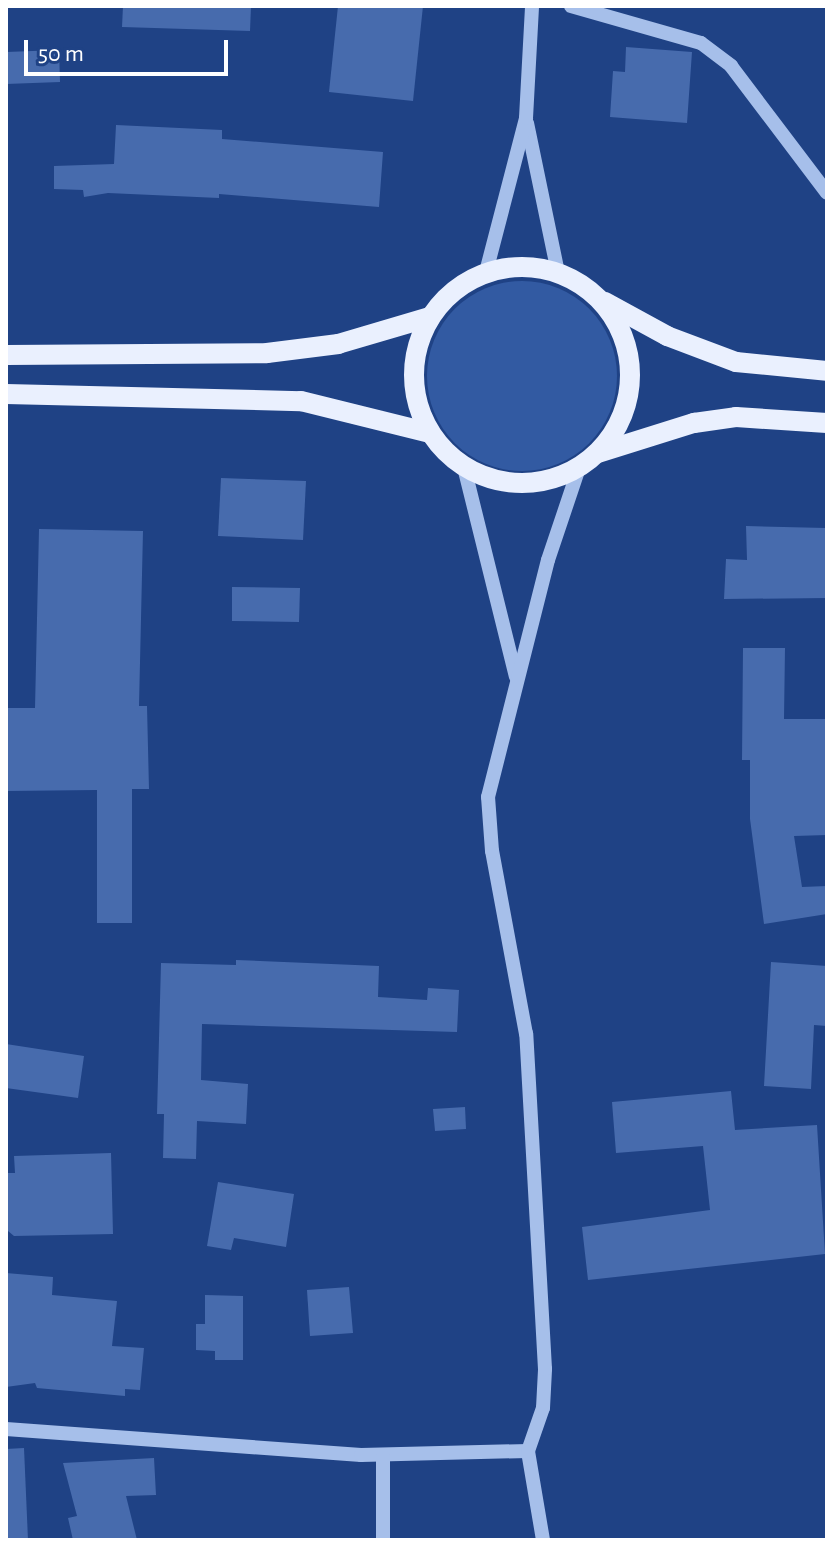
<!DOCTYPE html>
<style>
body{margin:0}
#map{position:relative;width:833px;height:1546px;overflow:hidden;background:#1f4285;font-family:"Alegreya Sans",sans-serif}
div>[style]{position:absolute}
.green>*{inset:0;background:#325aa2}
.round{border-radius:50%}
.building>*{inset:0;background:#476bad}
.minor>*{height:14px;margin:-7px;padding:0 7px;transform-origin:7px;border-radius:7px;background:#a6bfea}
.major>*{height:20px;margin:-10px;padding:0 10px;transform-origin:10px;border-radius:10px;background:#eaf0fe}
.major>.ring{margin:-10px;padding:0;box-sizing:content-box;background:none;border:20px solid #eaf0fe;border-radius:50%}
span{translate:-50% -50%;white-space:nowrap;text-align:center;line-height:1.15;-webkit-text-stroke:8px #1f4285;paint-order:stroke}
.frame{position:absolute;inset:0;border:8px solid #fff;pointer-events:none}
.scale{position:absolute;left:24px;top:40px;width:204px;height:36px;box-sizing:border-box;border:4px solid #fff;border-top:0;padding-left:10px;font-size:24px;line-height:28px;white-space:nowrap;color:#fff;-webkit-text-stroke:6px #1f4285;paint-order:stroke}
</style>
<div id="map">
<div class="green">
<div class="round" style="left:427px;top:281px;width:190px;height:190px"></div>
</div>
<div class="building">
<div style="clip-path:polygon(123px 6px,251px 6px,250px 31px,122px 27px)"></div>
<div style="clip-path:polygon(338px 6px,423px 6px,413px 101px,329px 92px)"></div>
<div style="clip-path:polygon(626px 47px,692px 52px,687px 123px,610px 117px,613px 71px,625px 72px)"></div>
<div style="clip-path:polygon(59px 50px,60px 82px,6px 84px,6px 52px)"></div>
<div style="clip-path:polygon(116px 125px,222px 130px,222px 139px,383px 152px,379px 207px,219px 194px,219px 198px,108px 193px,84px 197px,83px 190px,54px 189px,54px 166px,114px 164px)"></div>
<div style="clip-path:polygon(221px 478px,306px 481px,303px 540px,218px 536px)"></div>
<div style="clip-path:polygon(746px 526px,826px 528px,827px 598px,724px 599px,726px 559px,747px 560px)"></div>
<div style="clip-path:polygon(39px 529px,143px 531px,139px 706px,147px 706px,149px 789px,132px 789px,132px 923px,97px 923px,97px 790px,6px 791px,6px 708px,35px 708px)"></div>
<div style="clip-path:polygon(232px 587px,300px 588px,299px 622px,232px 621px)"></div>
<div style="clip-path:polygon(743px 648px,785px 648px,784px 719px,827px 719px,827px 835px,794px 836px,802px 887px,827px 886px,827px 914px,764px 924px,750px 819px,750px 760px,742px 760px)"></div>
<div style="clip-path:polygon(236px 960px,379px 966px,378px 997px,427px 1000px,428px 988px,459px 990px,457px 1032px,202px 1024px,201px 1080px,248px 1084px,246px 1124px,197px 1121px,196px 1159px,163px 1158px,164px 1114px,157px 1114px,161px 963px,236px 965px)"></div>
<div style="clip-path:polygon(771px 962px,827px 966px,827px 1026px,814px 1025px,811px 1089px,764px 1086px)"></div>
<div style="clip-path:polygon(6px 1044px,84px 1056px,78px 1098px,6px 1088px)"></div>
<div style="clip-path:polygon(731px 1091px,735px 1130px,817px 1125px,825px 1254px,588px 1280px,582px 1227px,710px 1210px,703px 1146px,616px 1153px,612px 1102px)"></div>
<div style="clip-path:polygon(465px 1107px,466px 1129px,435px 1131px,433px 1109px)"></div>
<div style="clip-path:polygon(111px 1153px,113px 1234px,14px 1236px,8px 1231px,6px 1173px,15px 1173px,14px 1156px)"></div>
<div style="clip-path:polygon(218px 1182px,294px 1194px,286px 1247px,234px 1238px,231px 1250px,207px 1246px)"></div>
<div style="clip-path:polygon(6px 1273px,53px 1277px,52px 1295px,117px 1301px,112px 1346px,144px 1348px,140px 1390px,125px 1389px,125px 1396px,37px 1388px,35px 1383px,6px 1387px)"></div>
<div style="clip-path:polygon(349px 1287px,353px 1333px,310px 1336px,307px 1290px)"></div>
<div style="clip-path:polygon(205px 1295px,243px 1296px,243px 1360px,215px 1360px,215px 1351px,196px 1350px,196px 1324px,205px 1324px)"></div>
<div style="clip-path:polygon(24px 1448px,28px 1540px,6px 1540px,6px 1449px)"></div>
<div style="clip-path:polygon(154px 1458px,156px 1495px,126px 1496px,137px 1540px,73px 1540px,68px 1518px,77px 1516px,63px 1463px)"></div>
</div>
<div class="minor">
<div style="left:571px;top:6px;width:135px;rotate:15.9deg"></div>
<div style="left:701px;top:43px;width:38px;rotate:37deg"></div>
<div style="left:731px;top:66px;width:159px;rotate:52.9deg"></div>
<div style="left:527px;top:123px;width:153px;rotate:78.3deg"></div>
<div style="left:486px;top:272px;width:159px;rotate:-75.4deg"></div>
<div style="left:526px;top:118px;width:112px;rotate:-86.9deg"></div>
<div style="left:464px;top:467px;width:216px;rotate:76.1deg"></div>
<div style="left:6px;top:1429px;width:356px;rotate:4.2deg"></div>
<div style="left:361px;top:1455px;width:167px;rotate:-1.4deg"></div>
<div style="left:383px;top:1540px;width:85px;rotate:-90deg"></div>
<div style="left:543px;top:1540px;width:90px;rotate:-99.6deg"></div>
<div style="left:528px;top:1451px;width:46px;rotate:-70.8deg"></div>
<div style="left:543px;top:1408px;width:39px;rotate:-87deg"></div>
<div style="left:545px;top:1369px;width:336px;rotate:-93.2deg"></div>
<div style="left:526px;top:1034px;width:186px;rotate:-100.5deg"></div>
<div style="left:492px;top:851px;width:54px;rotate:-94.2deg"></div>
<div style="left:488px;top:797px;width:244px;rotate:-75.8deg"></div>
<div style="left:548px;top:560px;width:97px;rotate:-71.4deg"></div>
</div>
<div class="major">
<div class="ring" style="left:414px;top:267px;width:196px;height:196px"></div>
<div style="left:605px;top:302px;width:71px;rotate:28.7deg"></div>
<div style="left:667px;top:336px;width:74px;rotate:20.6deg"></div>
<div style="left:736px;top:362px;width:91px;rotate:5.6deg"></div>
<div style="left:6px;top:355px;width:261px;rotate:-0.4deg"></div>
<div style="left:267px;top:353px;width:72px;rotate:-7.2deg"></div>
<div style="left:338px;top:344px;width:96px;rotate:-16.4deg"></div>
<div style="left:6px;top:394px;width:295px;rotate:1.4deg"></div>
<div style="left:301px;top:401px;width:133px;rotate:13.9deg"></div>
<div style="left:598px;top:453px;width:101px;rotate:-17.4deg"></div>
<div style="left:694px;top:423px;width:42px;rotate:-8.1deg"></div>
<div style="left:736px;top:417px;width:91px;rotate:3.8deg"></div>
</div>
<div class="frame"></div>
<div class="scale">50 m</div>
</div>
